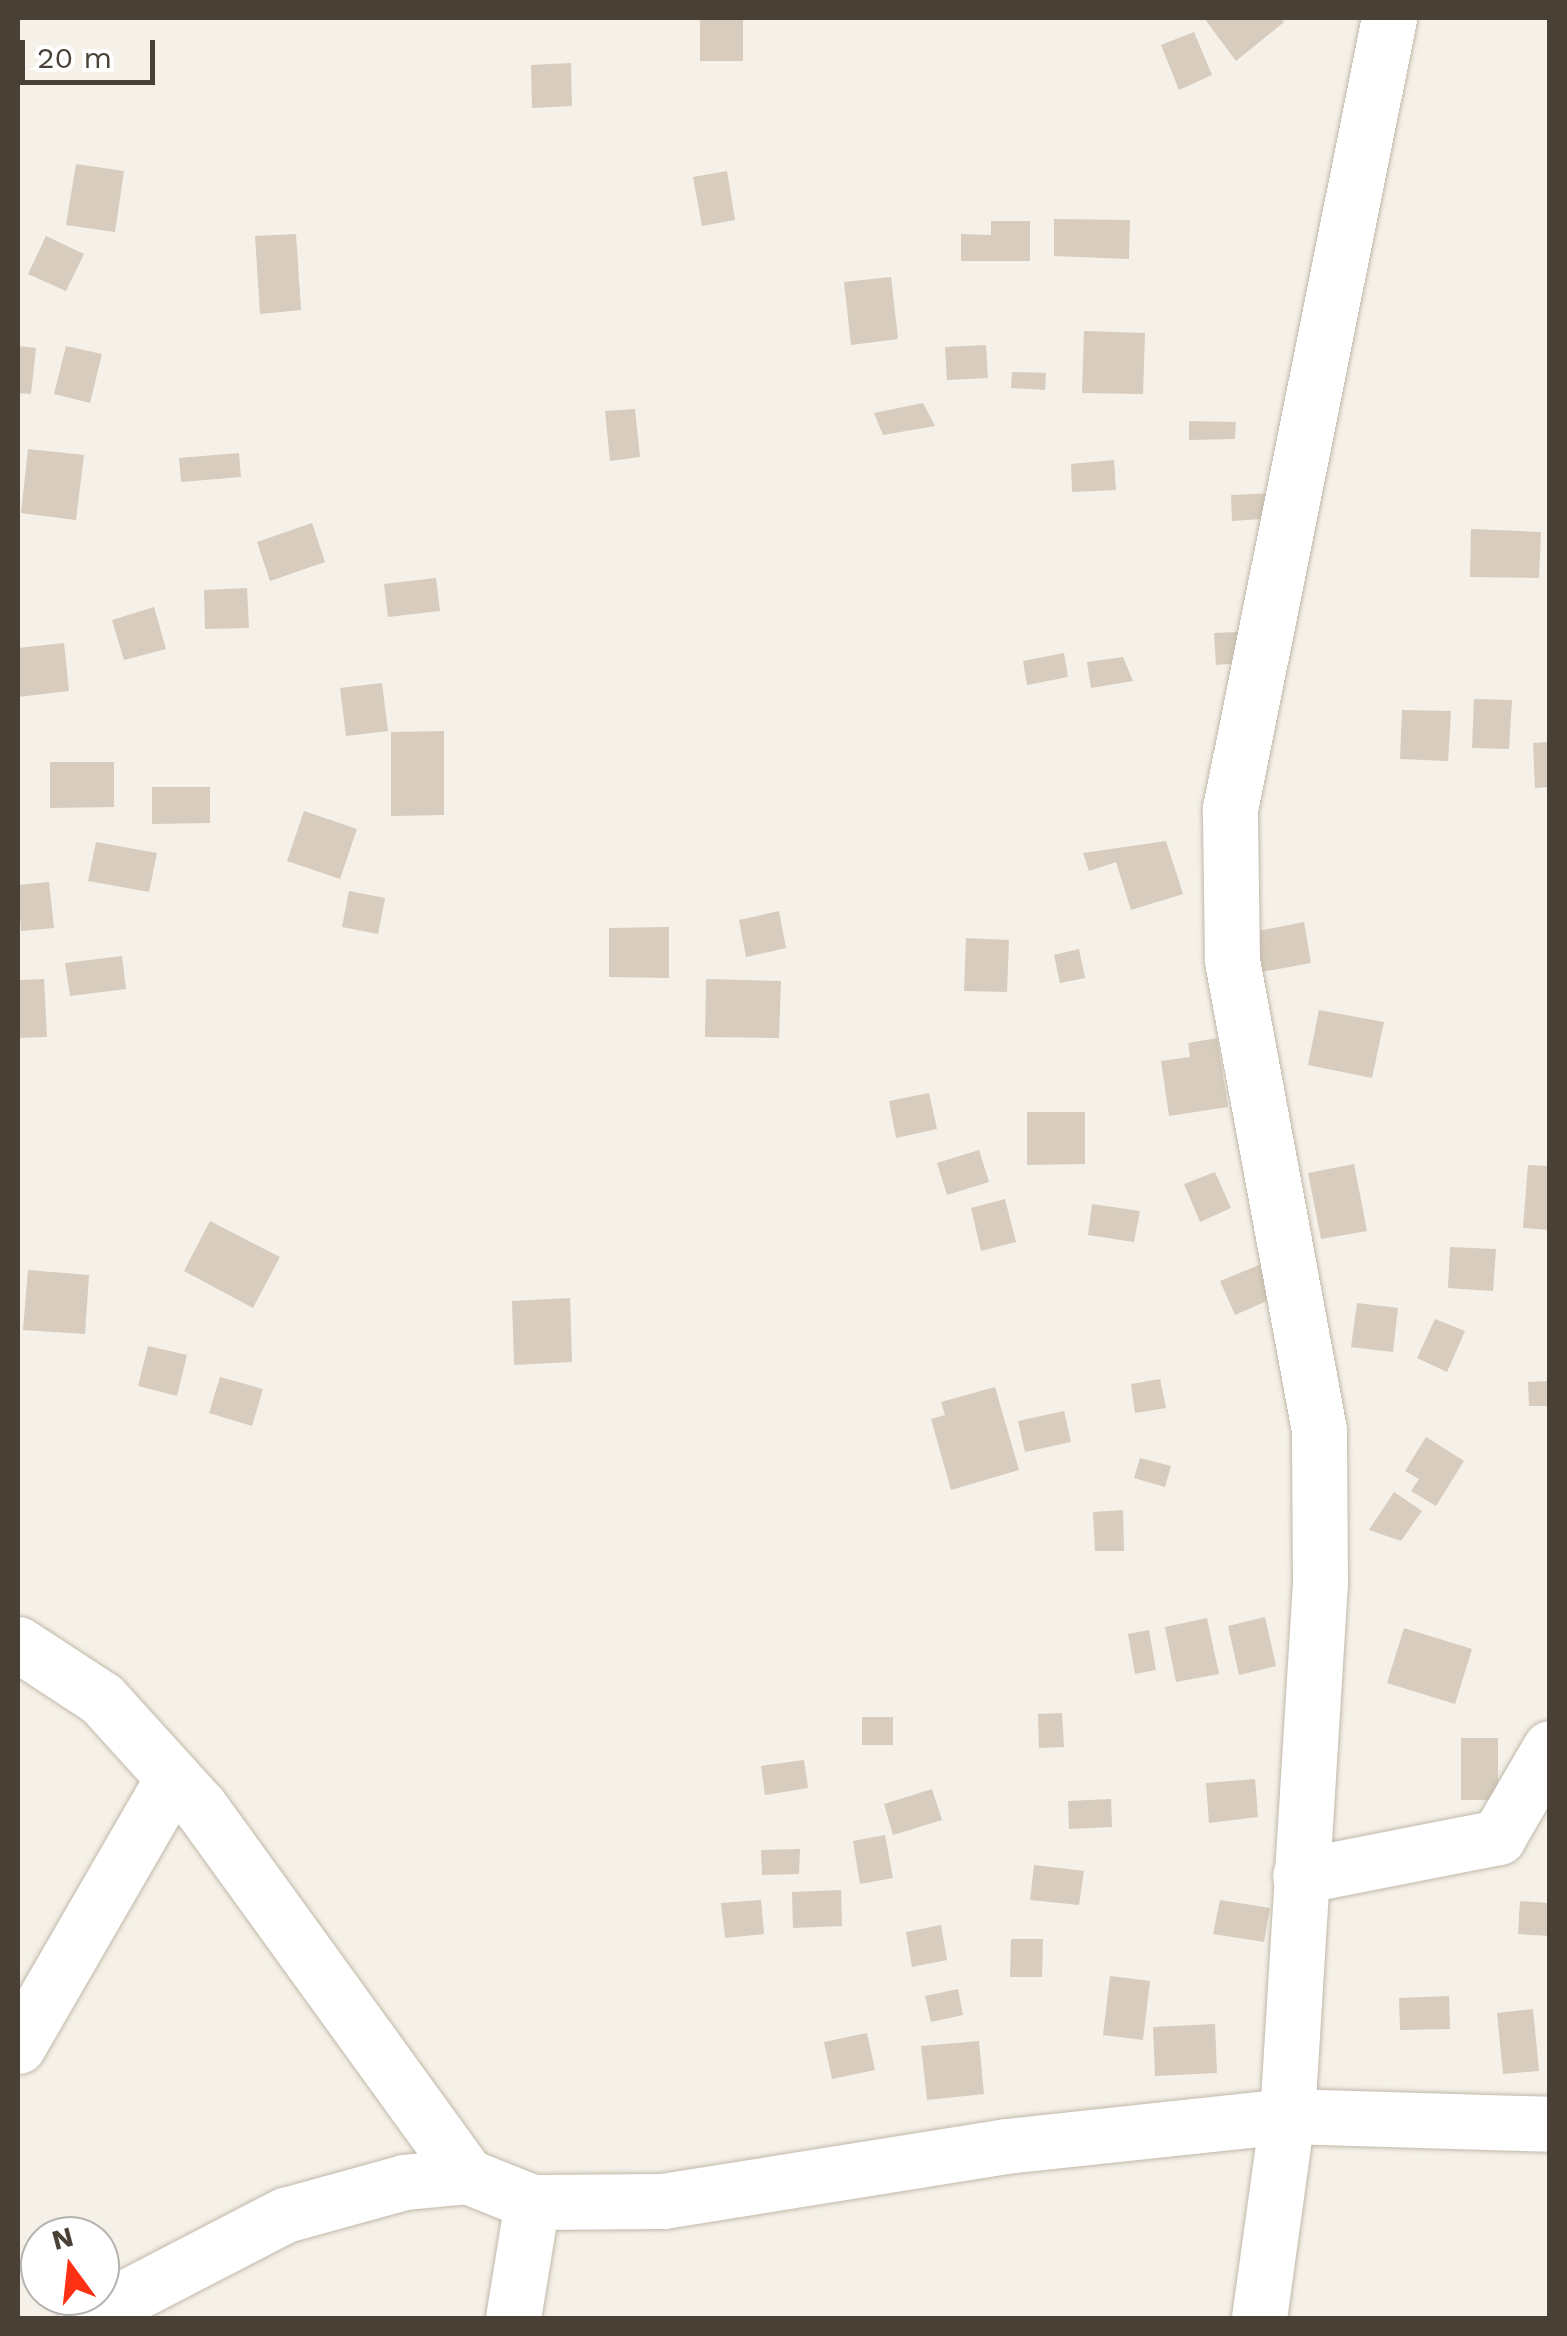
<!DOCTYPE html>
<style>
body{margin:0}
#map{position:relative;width:1567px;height:2336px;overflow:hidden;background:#f5f1e8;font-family:"Work Sans",sans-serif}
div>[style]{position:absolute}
.building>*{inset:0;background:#d7ccbd}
.roads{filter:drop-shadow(0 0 2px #c1b8aa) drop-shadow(0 0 2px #c1b8aa)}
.minor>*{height:55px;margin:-27.5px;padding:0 27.5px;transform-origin:27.5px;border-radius:27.5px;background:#fff}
span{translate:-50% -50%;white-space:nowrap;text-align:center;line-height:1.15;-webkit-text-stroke:8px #fff;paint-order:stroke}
.frame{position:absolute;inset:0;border:20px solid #494136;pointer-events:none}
.north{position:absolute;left:20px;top:2216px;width:100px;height:100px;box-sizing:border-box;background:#fff;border:2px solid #b6b3af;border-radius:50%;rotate:345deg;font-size:28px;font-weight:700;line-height:40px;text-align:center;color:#494136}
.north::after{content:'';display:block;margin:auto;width:35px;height:45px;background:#ff3115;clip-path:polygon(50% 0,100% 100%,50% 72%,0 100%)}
.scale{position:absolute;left:20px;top:40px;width:135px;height:45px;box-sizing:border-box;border:5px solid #494136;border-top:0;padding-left:12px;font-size:30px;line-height:35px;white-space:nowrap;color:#494136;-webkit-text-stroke:8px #fff;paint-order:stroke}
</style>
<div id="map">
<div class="building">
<div style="clip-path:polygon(700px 18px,743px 18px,743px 61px,700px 61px)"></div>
<div style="clip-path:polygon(1204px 18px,1281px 18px,1284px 22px,1236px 61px)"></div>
<div style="clip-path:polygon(1194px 32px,1212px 75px,1179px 90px,1161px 45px)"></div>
<div style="clip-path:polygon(571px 63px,572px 106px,532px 108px,531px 65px)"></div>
<div style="clip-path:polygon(76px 164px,124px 171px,115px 232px,66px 225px)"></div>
<div style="clip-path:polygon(727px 171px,735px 220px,702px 226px,693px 177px)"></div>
<div style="clip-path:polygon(1054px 219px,1130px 220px,1129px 259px,1054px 256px)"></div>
<div style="clip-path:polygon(991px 221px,1030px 221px,1030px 261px,961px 261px,961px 234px,991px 235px)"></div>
<div style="clip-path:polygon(296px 234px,301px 310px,260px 314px,255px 236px)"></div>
<div style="clip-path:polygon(46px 236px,84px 254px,66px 291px,28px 274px)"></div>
<div style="clip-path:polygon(891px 277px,898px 339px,851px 345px,844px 282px)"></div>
<div style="clip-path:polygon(1084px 331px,1145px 333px,1143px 394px,1082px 393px)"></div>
<div style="clip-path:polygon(986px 345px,988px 378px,947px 380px,945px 347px)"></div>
<div style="clip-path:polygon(18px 346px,36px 348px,31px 394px,18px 393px)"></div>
<div style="clip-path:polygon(66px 346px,102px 354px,90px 403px,54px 394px)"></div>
<div style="clip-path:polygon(1012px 372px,1046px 373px,1045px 390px,1011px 388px)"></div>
<div style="clip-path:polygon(923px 403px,935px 426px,883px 435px,874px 413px)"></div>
<div style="clip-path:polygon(635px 409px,640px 457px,610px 461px,605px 411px)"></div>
<div style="clip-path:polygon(1189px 421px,1236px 422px,1235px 439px,1189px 440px)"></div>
<div style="clip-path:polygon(28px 449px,84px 455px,76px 520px,21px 513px)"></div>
<div style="clip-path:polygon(239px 453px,241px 477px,181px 482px,179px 458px)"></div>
<div style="clip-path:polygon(1114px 460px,1116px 490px,1072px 492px,1071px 464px)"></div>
<div style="clip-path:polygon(1276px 493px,1277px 518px,1232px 521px,1231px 495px)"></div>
<div style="clip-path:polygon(312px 523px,325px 562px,270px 581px,257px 542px)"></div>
<div style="clip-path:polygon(1471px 529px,1541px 532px,1539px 578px,1470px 577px)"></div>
<div style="clip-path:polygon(436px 578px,440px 611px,388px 617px,384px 584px)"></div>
<div style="clip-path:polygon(247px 588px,249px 628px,205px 629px,204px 590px)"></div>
<div style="clip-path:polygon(154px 607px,166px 649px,124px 660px,112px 620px)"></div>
<div style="clip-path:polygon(1260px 631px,1253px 662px,1216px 665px,1214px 633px)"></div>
<div style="clip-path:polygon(64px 643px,69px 691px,18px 697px,18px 648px)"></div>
<div style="clip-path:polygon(1064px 653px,1068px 677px,1027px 685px,1023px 661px)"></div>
<div style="clip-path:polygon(1123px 657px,1133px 681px,1091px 688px,1087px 662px)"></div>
<div style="clip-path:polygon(382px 683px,388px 731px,346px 736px,340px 688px)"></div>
<div style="clip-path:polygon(1474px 699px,1512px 700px,1509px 749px,1472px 748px)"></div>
<div style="clip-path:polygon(1402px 710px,1451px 711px,1448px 761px,1400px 759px)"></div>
<div style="clip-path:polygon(444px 731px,444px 815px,391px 816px,391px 732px)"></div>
<div style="clip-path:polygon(1550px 742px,1550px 787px,1535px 788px,1533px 743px)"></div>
<div style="clip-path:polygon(50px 762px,114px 762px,114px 807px,50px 808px)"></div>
<div style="clip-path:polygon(152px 787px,210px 787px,210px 823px,152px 824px)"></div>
<div style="clip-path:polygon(304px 811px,357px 829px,340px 879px,287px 861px)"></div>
<div style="clip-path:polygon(1166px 841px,1183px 894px,1131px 910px,1116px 862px,1089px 871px,1083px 853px)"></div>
<div style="clip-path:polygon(96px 842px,157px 853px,149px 892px,88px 881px)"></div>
<div style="clip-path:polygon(49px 882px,54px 928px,21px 931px,18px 885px)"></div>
<div style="clip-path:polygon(349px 891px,385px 898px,378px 934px,342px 927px)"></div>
<div style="clip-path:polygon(779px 911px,786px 948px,746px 957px,739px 920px)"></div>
<div style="clip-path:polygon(1304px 922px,1311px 963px,1261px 972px,1253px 932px)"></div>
<div style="clip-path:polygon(669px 927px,669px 978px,609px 977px,609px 928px)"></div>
<div style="clip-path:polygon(966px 938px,1009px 940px,1007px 992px,964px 991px)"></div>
<div style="clip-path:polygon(1079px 949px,1085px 978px,1060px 983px,1054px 955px)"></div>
<div style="clip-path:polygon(122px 956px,126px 989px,70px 996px,65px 963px)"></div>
<div style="clip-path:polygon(44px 979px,47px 1037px,18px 1038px,18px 980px)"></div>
<div style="clip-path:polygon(706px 979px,781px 981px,779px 1038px,705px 1037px)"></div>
<div style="clip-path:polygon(1319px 1010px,1384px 1022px,1372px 1078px,1308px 1065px)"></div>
<div style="clip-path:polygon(1217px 1038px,1228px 1107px,1169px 1116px,1161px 1061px,1190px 1057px,1188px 1043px)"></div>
<div style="clip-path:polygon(929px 1093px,937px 1129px,896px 1138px,889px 1101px)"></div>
<div style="clip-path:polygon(1027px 1112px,1085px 1112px,1085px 1164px,1027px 1165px)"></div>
<div style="clip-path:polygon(979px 1150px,989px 1182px,947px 1195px,937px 1163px)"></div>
<div style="clip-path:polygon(1354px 1164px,1367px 1231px,1321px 1239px,1308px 1173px)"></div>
<div style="clip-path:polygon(1528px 1165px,1550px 1166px,1550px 1230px,1523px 1228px)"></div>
<div style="clip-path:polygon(1215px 1172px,1231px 1208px,1200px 1222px,1184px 1184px)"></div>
<div style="clip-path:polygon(1005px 1199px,1016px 1242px,981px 1251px,971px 1208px)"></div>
<div style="clip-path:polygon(1092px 1204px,1140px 1211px,1134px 1242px,1088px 1235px)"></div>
<div style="clip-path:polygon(210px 1221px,280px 1257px,253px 1308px,184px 1271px)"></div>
<div style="clip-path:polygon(1450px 1247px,1496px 1249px,1493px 1291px,1448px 1288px)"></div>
<div style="clip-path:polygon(1276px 1258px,1290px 1291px,1235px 1315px,1220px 1281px)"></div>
<div style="clip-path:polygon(28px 1270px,89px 1275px,85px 1334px,23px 1330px)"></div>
<div style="clip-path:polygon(570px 1298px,572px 1362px,514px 1365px,512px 1301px)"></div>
<div style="clip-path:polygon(1357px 1303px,1398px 1308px,1393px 1352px,1351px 1347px)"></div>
<div style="clip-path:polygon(1435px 1319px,1465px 1331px,1447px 1372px,1417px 1358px)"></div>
<div style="clip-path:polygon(148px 1346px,187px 1355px,177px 1396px,138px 1386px)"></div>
<div style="clip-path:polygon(220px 1377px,263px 1389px,252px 1426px,209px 1413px)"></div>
<div style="clip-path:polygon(1160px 1379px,1166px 1408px,1135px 1413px,1131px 1384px)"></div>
<div style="clip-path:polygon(1550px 1381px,1550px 1406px,1529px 1406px,1528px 1382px)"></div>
<div style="clip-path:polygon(995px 1387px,1019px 1470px,951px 1490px,931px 1419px,945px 1415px,941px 1402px)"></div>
<div style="clip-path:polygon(1064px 1411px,1071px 1442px,1025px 1452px,1018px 1421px)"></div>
<div style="clip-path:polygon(1426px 1437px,1464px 1461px,1436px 1506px,1411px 1491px,1419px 1479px,1405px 1471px)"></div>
<div style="clip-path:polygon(1140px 1458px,1171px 1466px,1165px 1487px,1134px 1478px)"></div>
<div style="clip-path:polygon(1394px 1492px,1422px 1511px,1401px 1541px,1369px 1530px)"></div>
<div style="clip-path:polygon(1123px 1510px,1124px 1551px,1095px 1551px,1093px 1512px)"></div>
<div style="clip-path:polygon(1265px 1617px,1276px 1666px,1239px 1675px,1228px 1626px)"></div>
<div style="clip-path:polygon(1207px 1618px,1219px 1674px,1176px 1682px,1165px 1627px)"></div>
<div style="clip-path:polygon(1404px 1628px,1472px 1649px,1455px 1704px,1387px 1683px)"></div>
<div style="clip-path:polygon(1149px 1630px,1156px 1670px,1135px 1674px,1128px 1634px)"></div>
<div style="clip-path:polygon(1062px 1713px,1064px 1747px,1039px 1748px,1038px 1714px)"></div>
<div style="clip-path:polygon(862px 1717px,893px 1717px,893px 1745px,862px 1745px)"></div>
<div style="clip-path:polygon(1461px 1738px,1498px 1738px,1498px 1800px,1461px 1800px)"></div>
<div style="clip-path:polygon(804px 1760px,808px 1788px,765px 1795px,761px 1766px)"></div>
<div style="clip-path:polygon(1255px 1779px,1258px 1817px,1209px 1823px,1206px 1783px)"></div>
<div style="clip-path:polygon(932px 1789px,942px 1820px,893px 1835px,884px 1804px)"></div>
<div style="clip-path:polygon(1111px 1799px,1112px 1827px,1069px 1829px,1068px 1801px)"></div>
<div style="clip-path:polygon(885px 1835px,893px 1878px,860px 1884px,853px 1841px)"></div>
<div style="clip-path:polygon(800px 1849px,799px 1874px,762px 1875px,761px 1850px)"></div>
<div style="clip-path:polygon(1034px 1865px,1084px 1871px,1079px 1905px,1030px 1900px)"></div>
<div style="clip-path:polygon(841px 1890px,842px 1926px,793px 1928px,792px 1892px)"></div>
<div style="clip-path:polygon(761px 1900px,764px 1934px,725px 1938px,721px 1903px)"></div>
<div style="clip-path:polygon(1220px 1900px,1270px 1908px,1264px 1942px,1213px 1934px)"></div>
<div style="clip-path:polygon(1520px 1901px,1550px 1903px,1550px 1936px,1518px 1934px)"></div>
<div style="clip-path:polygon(941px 1925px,947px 1960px,912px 1967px,906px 1932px)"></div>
<div style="clip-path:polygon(1011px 1939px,1043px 1939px,1042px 1977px,1010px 1977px)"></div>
<div style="clip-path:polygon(1110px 1976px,1150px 1981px,1143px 2040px,1103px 2035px)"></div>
<div style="clip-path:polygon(958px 1989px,963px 2015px,931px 2022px,925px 1996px)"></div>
<div style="clip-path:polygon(1449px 1996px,1450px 2029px,1400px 2030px,1399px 1998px)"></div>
<div style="clip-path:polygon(1533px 2009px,1539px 2071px,1503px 2074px,1497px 2013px)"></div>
<div style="clip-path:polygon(1215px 2024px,1217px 2073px,1155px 2076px,1153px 2027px)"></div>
<div style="clip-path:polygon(867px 2033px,875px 2070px,832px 2079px,824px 2042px)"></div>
<div style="clip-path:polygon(979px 2041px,984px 2094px,927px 2100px,921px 2046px)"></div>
</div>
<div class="roads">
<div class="minor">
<div style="left:18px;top:1644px;width:100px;rotate:33.2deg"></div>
<div style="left:102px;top:1699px;width:146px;rotate:47.8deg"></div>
<div style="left:200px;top:1807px;width:455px;rotate:54.1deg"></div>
<div style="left:1300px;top:1876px;width:202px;rotate:-11.1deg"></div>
<div style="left:1498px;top:1837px;width:103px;rotate:-59.7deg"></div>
<div style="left:18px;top:2046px;width:310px;rotate:-60deg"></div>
<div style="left:86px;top:2318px;width:224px;rotate:-27.4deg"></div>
<div style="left:285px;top:2215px;width:123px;rotate:-15.5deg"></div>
<div style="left:404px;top:2182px;width:63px;rotate:-5.4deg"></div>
<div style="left:467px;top:2176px;width:70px;rotate:21.8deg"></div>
<div style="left:532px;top:2202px;width:131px;rotate:-0.4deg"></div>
<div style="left:663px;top:2201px;width:347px;rotate:-9.1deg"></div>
<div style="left:1006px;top:2146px;width:283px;rotate:-6.1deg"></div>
<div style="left:1287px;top:2116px;width:263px;rotate:1.7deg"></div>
<div style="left:513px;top:2318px;width:118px;rotate:-80.7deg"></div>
<div style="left:1259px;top:2318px;width:204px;rotate:-82.1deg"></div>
<div style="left:1287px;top:2116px;width:534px;rotate:-86.46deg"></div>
<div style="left:1320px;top:1583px;width:153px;rotate:-90.4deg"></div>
<div style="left:1319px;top:1430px;width:478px;rotate:-100.5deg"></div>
<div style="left:1232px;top:960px;width:151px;rotate:-90.8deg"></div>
<div style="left:1230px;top:809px;width:807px;rotate:-78.63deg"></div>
</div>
</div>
<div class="frame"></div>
<div class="north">N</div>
<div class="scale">20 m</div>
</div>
